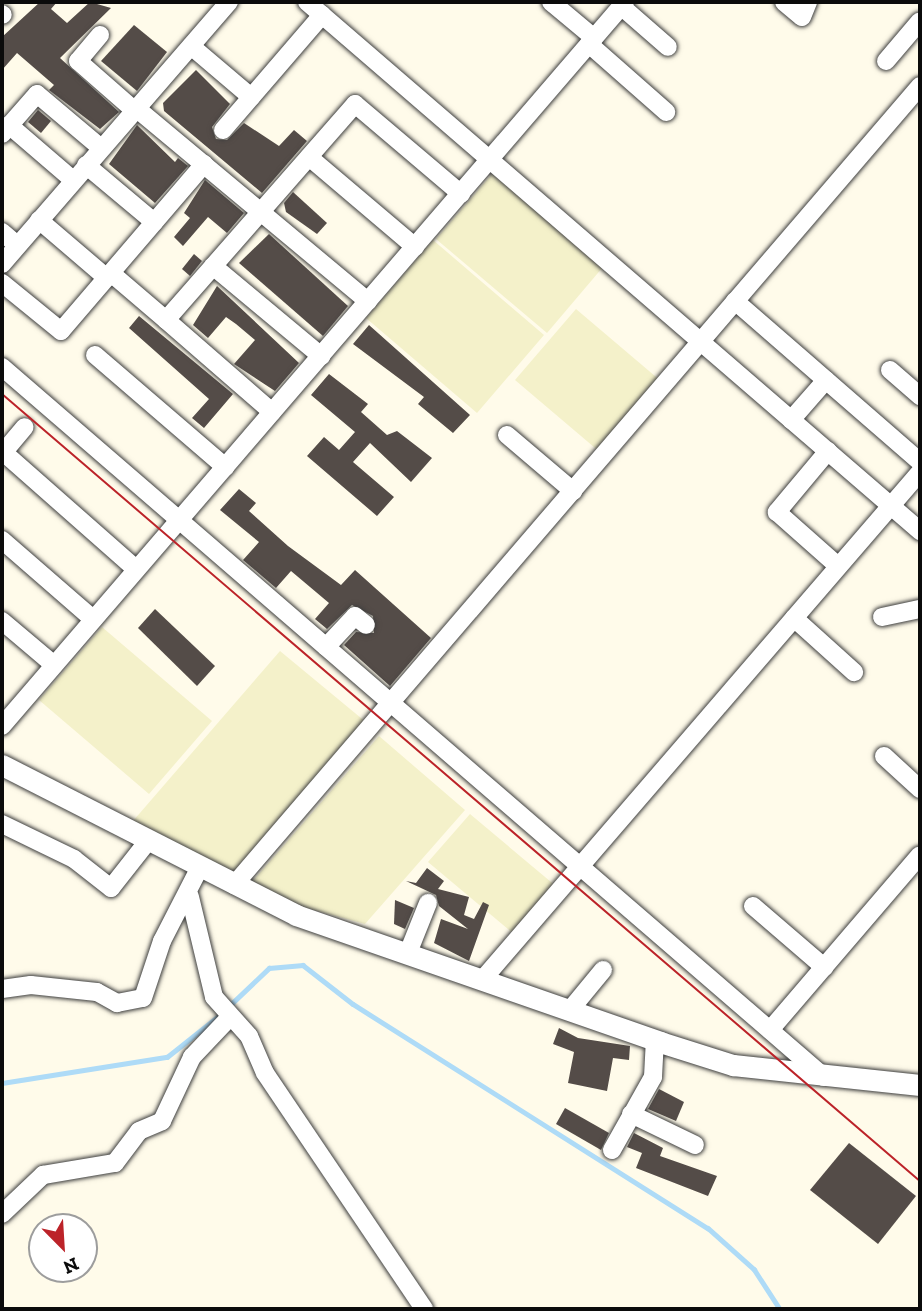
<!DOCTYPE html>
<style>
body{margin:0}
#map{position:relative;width:922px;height:1311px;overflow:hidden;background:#fffbea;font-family:"Zilla Slab",serif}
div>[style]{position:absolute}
.farmland>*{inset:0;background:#f4f1ca}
.stream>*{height:4.5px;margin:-2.25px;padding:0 2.25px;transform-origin:2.25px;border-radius:2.25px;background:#aedbf7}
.building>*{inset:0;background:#544c48}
.roads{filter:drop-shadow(0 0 2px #3e3e3e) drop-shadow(0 0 2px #3e3e3e)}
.minor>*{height:18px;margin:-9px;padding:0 9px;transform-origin:9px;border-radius:9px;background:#fff}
.tertiary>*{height:21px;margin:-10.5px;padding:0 10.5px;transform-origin:10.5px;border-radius:10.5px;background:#fff}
.tram>*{height:2px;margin:-1px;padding:0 1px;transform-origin:1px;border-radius:1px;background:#bc2329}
span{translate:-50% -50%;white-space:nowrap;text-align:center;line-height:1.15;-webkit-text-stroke:7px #fff;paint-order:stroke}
.frame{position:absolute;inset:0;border:4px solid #0b0b0b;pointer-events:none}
.north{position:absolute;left:28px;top:1213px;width:70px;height:70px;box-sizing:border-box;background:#fff;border:2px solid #9d9d9d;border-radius:50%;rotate:156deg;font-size:19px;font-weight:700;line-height:28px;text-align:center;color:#0b0b0b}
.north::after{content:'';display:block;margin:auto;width:24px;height:32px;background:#bc2329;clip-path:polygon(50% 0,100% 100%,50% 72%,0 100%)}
</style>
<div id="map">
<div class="farmland">
<div style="clip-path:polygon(492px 174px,603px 267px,547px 333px,436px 239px)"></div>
<div style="clip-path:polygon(433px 240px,544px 335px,477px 413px,366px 318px)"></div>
<div style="clip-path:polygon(576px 309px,662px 382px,601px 453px,515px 380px)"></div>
<div style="clip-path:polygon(102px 627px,212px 721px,149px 794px,39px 700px)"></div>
<div style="clip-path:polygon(280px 651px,367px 723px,236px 875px,133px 821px)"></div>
<div style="clip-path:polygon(379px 736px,465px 810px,365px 924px,295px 905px,251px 883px)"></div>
<div style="clip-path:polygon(470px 814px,557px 887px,515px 935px,428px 862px)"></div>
</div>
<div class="stream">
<div style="left:227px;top:1008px;width:58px;rotate:-43.6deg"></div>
<div style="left:269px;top:968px;width:34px;rotate:-5deg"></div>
<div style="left:303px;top:965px;width:63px;rotate:38deg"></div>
<div style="left:353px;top:1004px;width:420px;rotate:32.3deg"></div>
<div style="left:708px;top:1228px;width:62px;rotate:41.7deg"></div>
<div style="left:754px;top:1269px;width:48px;rotate:57deg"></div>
<div style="left:2px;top:1083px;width:167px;rotate:-9deg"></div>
<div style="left:167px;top:1057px;width:69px;rotate:-38.5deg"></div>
</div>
<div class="building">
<div style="clip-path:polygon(40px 2px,57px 2px,51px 9px,67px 23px,90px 2px,111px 8px,60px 58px,119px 112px,100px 129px,49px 90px,54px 85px,17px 53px,2px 70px,2px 37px)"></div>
<div style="clip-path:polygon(134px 25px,167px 52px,137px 91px,101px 61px)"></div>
<div style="clip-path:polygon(196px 70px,230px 104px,212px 127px,216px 139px,227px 140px,244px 123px,279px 146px,294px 130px,307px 141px,262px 193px,164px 111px,163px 103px)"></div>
<div style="clip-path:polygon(38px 110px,51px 121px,41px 133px,28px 122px)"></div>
<div style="clip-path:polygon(137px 125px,175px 162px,178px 158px,188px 166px,155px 203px,109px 164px)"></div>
<div style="clip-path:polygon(205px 180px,244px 213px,227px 233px,208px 217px,183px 246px,174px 237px,190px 218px,184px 213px)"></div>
<div style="clip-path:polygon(293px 192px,327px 223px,317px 234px,286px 212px,284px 203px)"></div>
<div style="clip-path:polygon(269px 234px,348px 306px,323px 336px,239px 263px)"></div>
<div style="clip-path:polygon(194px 254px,202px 261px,190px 276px,182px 269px)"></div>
<div style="clip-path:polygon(217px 286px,299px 363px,275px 391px,234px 364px,255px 340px,236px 324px,226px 317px,208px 338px,193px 325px)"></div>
<div style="clip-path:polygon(139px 316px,233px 394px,204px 428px,192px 418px,209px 399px,129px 328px)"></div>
<div style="clip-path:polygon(369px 325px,470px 415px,453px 433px,418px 404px,424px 397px,353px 344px)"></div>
<div style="clip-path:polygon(329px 374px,368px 404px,361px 412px,387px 435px,397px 431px,432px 458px,411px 482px,370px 443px,353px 462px,394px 497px,377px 516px,307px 456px,324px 437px,339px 450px,355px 432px,311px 395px)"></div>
<div style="clip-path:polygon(239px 489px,256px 503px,249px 511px,288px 546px,341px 585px,355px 570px,431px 638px,390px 686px,344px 645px,356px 632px,374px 633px,373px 616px,352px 605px,327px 629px,315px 619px,329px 603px,291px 571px,276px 588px,243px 560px,259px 542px,220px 510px)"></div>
<div style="clip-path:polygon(155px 609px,215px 666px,197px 686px,138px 628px)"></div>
<div style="clip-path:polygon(427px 868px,444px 881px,438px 889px,469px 897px,464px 915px,474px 919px,483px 902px,489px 905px,469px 961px,434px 943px,441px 919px,468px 929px,439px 906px,436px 895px,406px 881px,416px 883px)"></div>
<div style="clip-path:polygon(395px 900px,414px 908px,405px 929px,394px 924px)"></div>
<div style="clip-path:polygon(559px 1028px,578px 1038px,630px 1046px,629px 1060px,613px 1058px,607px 1091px,568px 1083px,574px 1052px,553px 1044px)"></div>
<div style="clip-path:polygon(659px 1089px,684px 1102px,676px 1121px,648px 1109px)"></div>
<div style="clip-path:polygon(565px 1108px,609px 1133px,601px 1150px,556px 1124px)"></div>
<div style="clip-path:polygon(634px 1133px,663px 1148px,660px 1156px,717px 1176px,708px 1196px,636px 1168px,642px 1153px,627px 1147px)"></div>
<div style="clip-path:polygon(849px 1143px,916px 1196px,878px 1244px,810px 1190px)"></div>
</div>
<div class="roads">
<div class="minor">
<div style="left:307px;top:2px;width:810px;rotate:40.79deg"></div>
<div style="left:551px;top:2px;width:56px;rotate:39.9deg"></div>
<div style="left:784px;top:2px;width:23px;rotate:40deg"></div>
<div style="left:802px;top:17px;width:16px;rotate:-68deg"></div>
<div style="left:621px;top:6px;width:62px;rotate:41.1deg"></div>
<div style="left:2px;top:14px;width:1px;rotate:45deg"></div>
<div style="left:100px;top:35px;width:34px;rotate:130deg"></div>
<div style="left:78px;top:61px;width:74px;rotate:41.2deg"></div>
<div style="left:589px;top:44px;width:103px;rotate:41.4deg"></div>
<div style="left:191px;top:46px;width:79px;rotate:40.4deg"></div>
<div style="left:886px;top:61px;width:52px;rotate:-49.6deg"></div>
<div style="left:136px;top:108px;width:302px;rotate:39.8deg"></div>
<div style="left:9px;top:125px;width:84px;rotate:40.7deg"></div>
<div style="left:223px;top:130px;width:152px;rotate:-49.3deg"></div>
<div style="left:2px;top:134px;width:53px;rotate:-48.8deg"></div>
<div style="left:37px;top:94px;width:84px;rotate:40.2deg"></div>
<div style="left:309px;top:157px;width:139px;rotate:40.3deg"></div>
<div style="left:86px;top:165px;width:89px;rotate:40deg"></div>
<div style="left:39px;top:220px;width:89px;rotate:40.5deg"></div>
<div style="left:2px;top:232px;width:20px;rotate:41deg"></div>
<div style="left:2px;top:264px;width:347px;rotate:-49.1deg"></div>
<div style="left:213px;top:266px;width:141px;rotate:39.8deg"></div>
<div style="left:111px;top:273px;width:72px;rotate:40.5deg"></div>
<div style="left:2px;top:283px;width:76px;rotate:39.1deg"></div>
<div style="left:61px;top:331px;width:220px;rotate:-49.4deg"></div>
<div style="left:735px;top:301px;width:245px;rotate:41deg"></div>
<div style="left:95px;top:355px;width:172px;rotate:40.7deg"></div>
<div style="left:2px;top:367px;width:1086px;rotate:40.82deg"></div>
<div style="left:890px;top:370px;width:40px;rotate:41deg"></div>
<div style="left:272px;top:412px;width:140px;rotate:-139deg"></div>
<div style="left:166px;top:320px;width:287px;rotate:-48.8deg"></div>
<div style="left:355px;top:104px;width:139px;rotate:40.3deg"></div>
<div style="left:791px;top:420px;width:53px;rotate:-48.8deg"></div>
<div style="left:507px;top:435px;width:87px;rotate:40.3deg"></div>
<div style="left:2px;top:451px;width:179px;rotate:41.4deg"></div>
<div style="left:828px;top:451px;width:80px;rotate:129.9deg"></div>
<div style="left:777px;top:512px;width:81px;rotate:41.5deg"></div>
<div style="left:2px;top:454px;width:35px;rotate:-50deg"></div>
<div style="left:2px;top:540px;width:121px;rotate:41deg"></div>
<div style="left:882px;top:617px;width:39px;rotate:-12deg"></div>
<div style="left:794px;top:618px;width:81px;rotate:42deg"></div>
<div style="left:2px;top:621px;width:68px;rotate:40.2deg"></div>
<div style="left:326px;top:647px;width:42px;rotate:-46.9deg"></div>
<div style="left:355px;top:616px;width:14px;rotate:39deg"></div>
<div style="left:2px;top:726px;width:955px;rotate:-49.29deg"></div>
<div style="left:884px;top:756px;width:49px;rotate:42.5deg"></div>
<div style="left:2px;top:824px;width:80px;rotate:25.9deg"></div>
<div style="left:74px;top:859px;width:47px;rotate:38.1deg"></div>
<div style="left:111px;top:888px;width:60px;rotate:-51.8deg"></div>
<div style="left:234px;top:885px;width:1053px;rotate:-49.35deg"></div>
<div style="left:190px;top:897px;width:103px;rotate:76.5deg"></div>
<div style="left:214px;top:997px;width:52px;rotate:48.1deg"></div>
<div style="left:249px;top:1036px;width:40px;rotate:66.6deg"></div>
<div style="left:265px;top:1073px;width:285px;rotate:56deg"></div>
<div style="left:753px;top:906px;width:94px;rotate:40.7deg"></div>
<div style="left:408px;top:953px;width:54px;rotate:-68.2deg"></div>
<div style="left:483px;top:979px;width:669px;rotate:-49.24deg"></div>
<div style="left:2px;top:989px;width:29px;rotate:-8deg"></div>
<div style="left:31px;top:985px;width:66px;rotate:6.1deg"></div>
<div style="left:97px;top:992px;width:23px;rotate:29deg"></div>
<div style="left:117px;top:1003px;width:26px;rotate:-11deg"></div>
<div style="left:143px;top:998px;width:60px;rotate:-71.6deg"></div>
<div style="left:162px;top:941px;width:83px;rotate:-62.8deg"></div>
<div style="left:570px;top:1010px;width:52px;rotate:-50.5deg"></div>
<div style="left:770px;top:1030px;width:230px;rotate:-49.4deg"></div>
<div style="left:631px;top:1114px;width:71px;rotate:25.8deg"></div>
<div style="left:612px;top:1150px;width:84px;rotate:-60.7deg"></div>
<div style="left:653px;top:1077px;width:37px;rotate:-87deg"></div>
<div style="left:2px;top:1214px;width:57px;rotate:-43.6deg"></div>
<div style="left:43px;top:1175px;width:73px;rotate:-9.5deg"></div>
<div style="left:115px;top:1163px;width:40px;rotate:-53deg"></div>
<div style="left:139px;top:1131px;width:25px;rotate:-23deg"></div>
<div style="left:162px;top:1121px;width:71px;rotate:-64.9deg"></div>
<div style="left:192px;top:1057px;width:54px;rotate:-46.5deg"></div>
</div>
<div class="tertiary">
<div style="left:2px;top:765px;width:330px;rotate:27deg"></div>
<div style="left:296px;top:915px;width:386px;rotate:19.2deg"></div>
<div style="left:660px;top:1042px;width:77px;rotate:17.5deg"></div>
<div style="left:733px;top:1065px;width:188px;rotate:6.1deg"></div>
</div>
</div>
<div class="tram">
<div style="left:2px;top:394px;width:1209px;rotate:40.61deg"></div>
</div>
<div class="frame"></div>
<div class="north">N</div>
</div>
